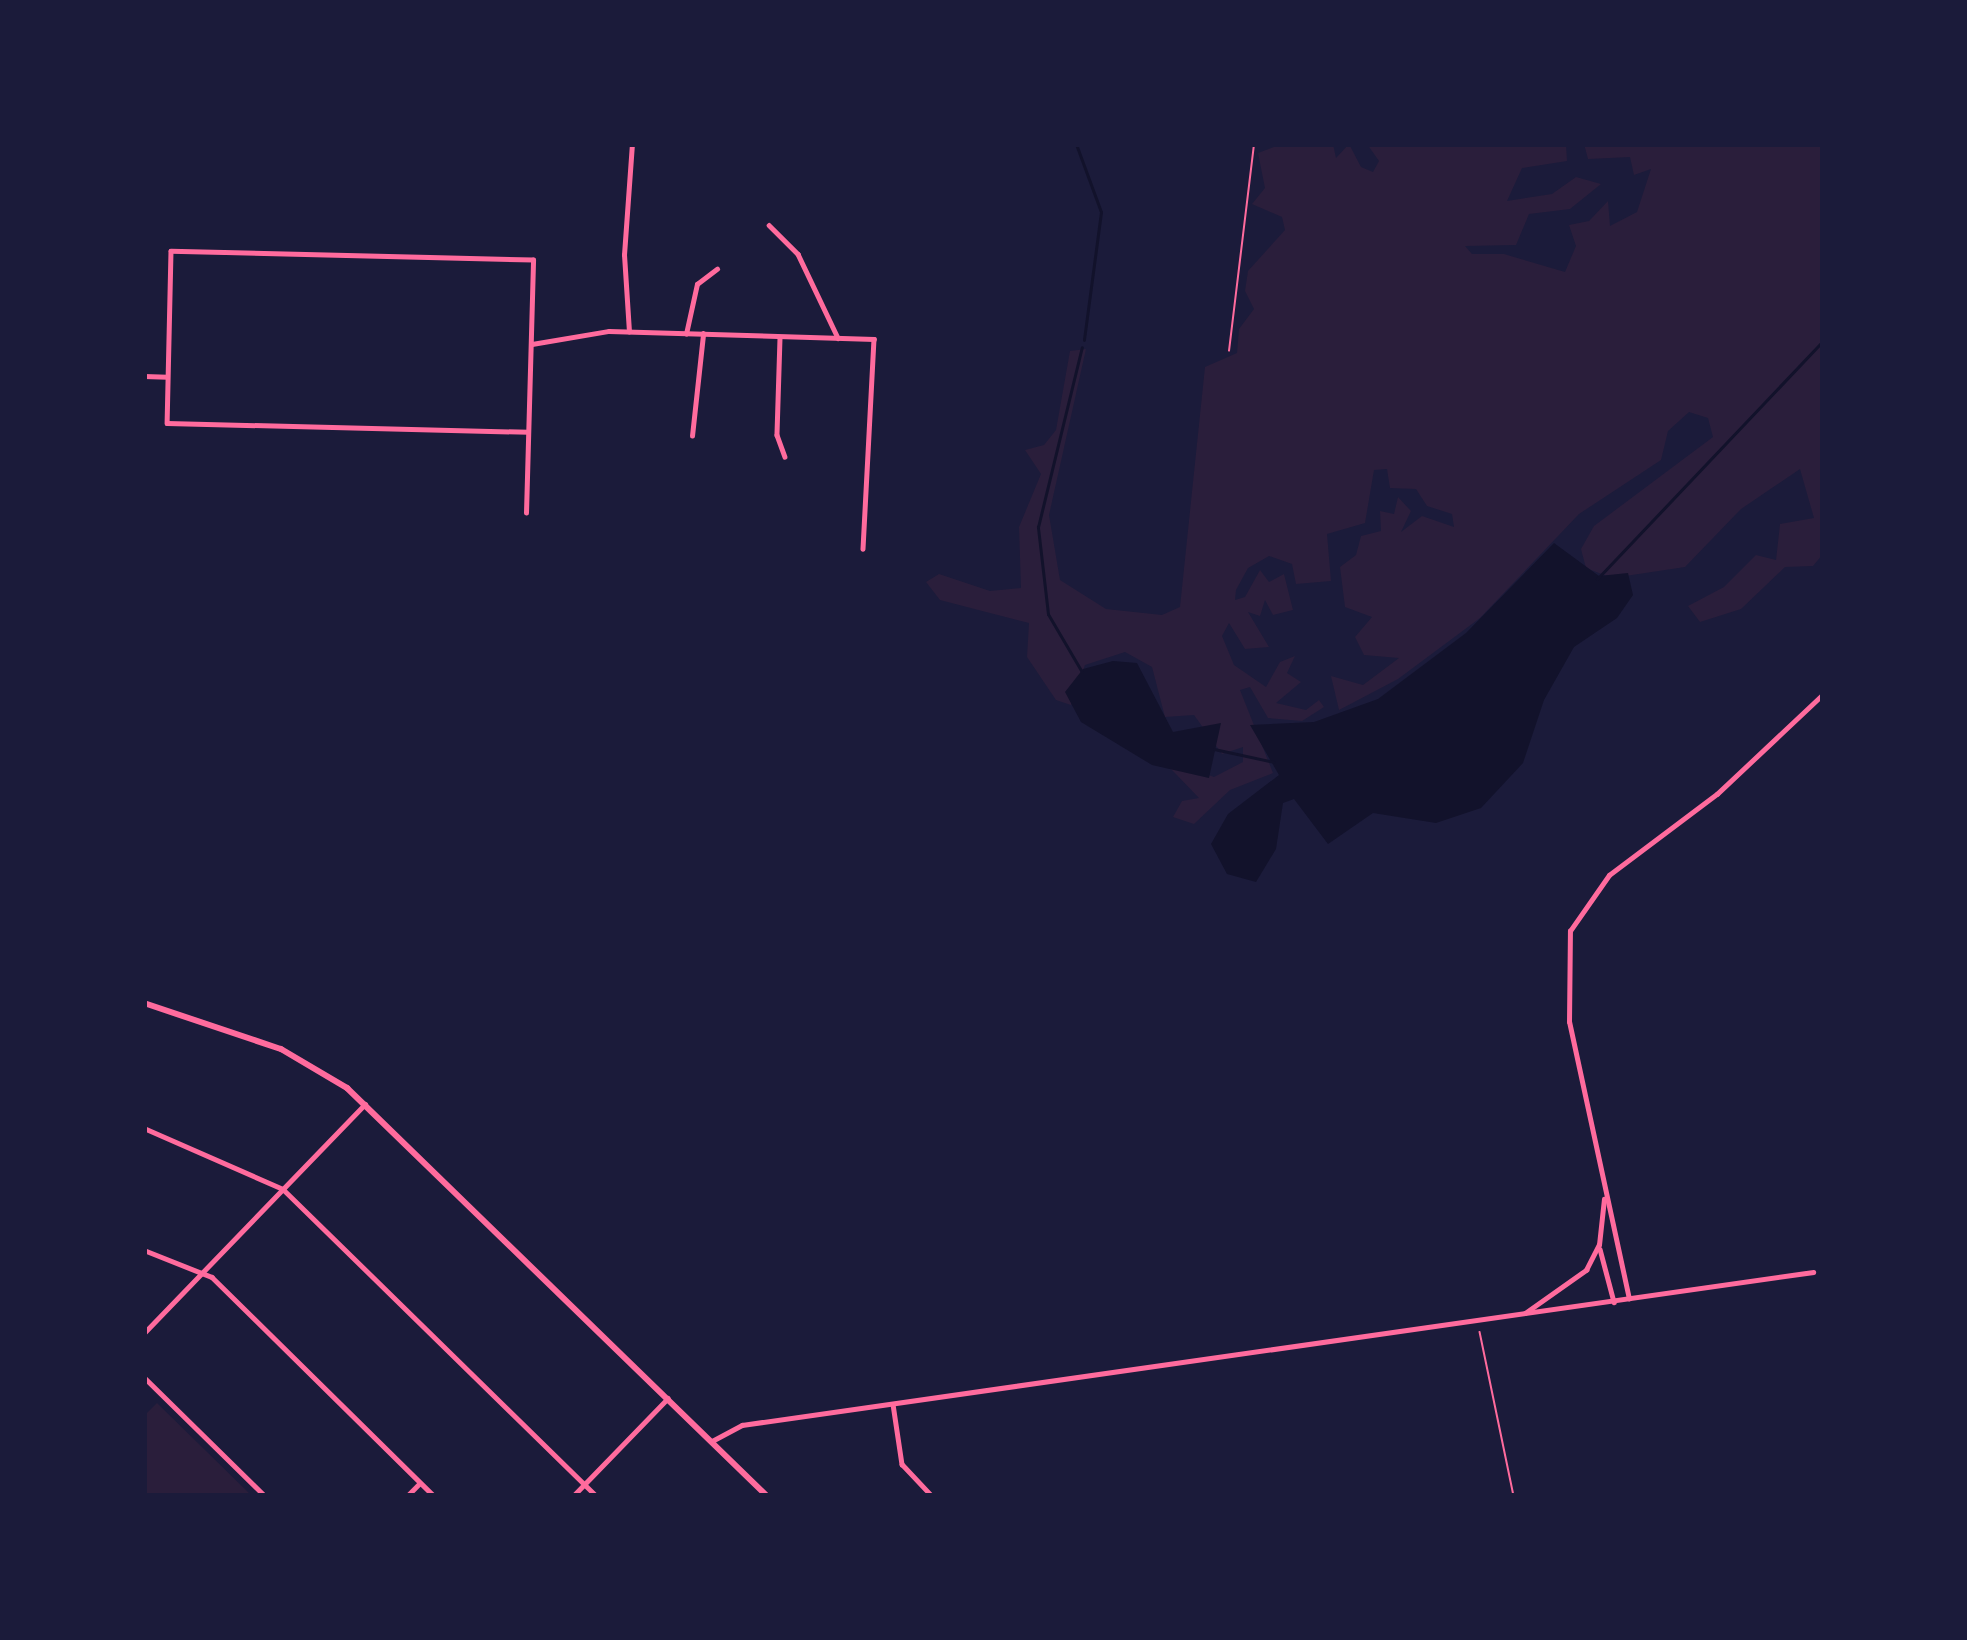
<!DOCTYPE html>
<style>
body{margin:0}
#map{position:relative;width:1967px;height:1640px;overflow:hidden;background:#1b1b3a;font-family:"PT Sans Narrow",sans-serif}
div>[style]{position:absolute}
.green>*{inset:0;background:#2a1e3b}
.water>*{inset:0;background:#12122b}
.stream>*{height:3px;margin:-1.5px;padding:0 1.5px;transform-origin:1.5px;border-radius:1.5px;background:#12122b}
.path>*{height:1.5px;margin:-0.75px;padding:0 0.75px;transform-origin:0.75px;border-radius:0.75px;background:#ff6b9d}
.minor>*{height:4.5px;margin:-2.25px;padding:0 2.25px;transform-origin:2.25px;border-radius:2.25px;background:#ff6b9d}
.tertiary>*{height:6px;margin:-3px;padding:0 3px;transform-origin:3px;border-radius:3px;background:#ff6b9d}
span{translate:-50% -50%;white-space:nowrap;text-align:center;line-height:1.15;-webkit-text-stroke:12px #1b1b3a;paint-order:stroke}
.frame{position:absolute;inset:0;border:147px solid #1b1b3a;pointer-events:none}
</style>
<div id="map">
<div class="green">
<div style="clip-path:polygon(1282px 144px,1333px 144px,1336px 158px,1349px 144px,1361px 167px,1373px 172px,1379px 161px,1367px 144px,1566px 144px,1567px 161px,1522px 168px,1507px 201px,1552px 194px,1576px 177px,1601px 184px,1570px 209px,1529px 214px,1516px 245px,1465px 246px,1472px 254px,1504px 254px,1565px 272px,1576px 246px,1569px 225px,1589px 221px,1608px 201px,1610px 226px,1637px 212px,1651px 169px,1634px 175px,1630px 157px,1588px 159px,1584px 144px,1823px 144px,1823px 554px,1813px 566px,1785px 567px,1741px 609px,1700px 622px,1688px 606px,1724px 587px,1756px 555px,1776px 560px,1780px 524px,1814px 518px,1800px 469px,1741px 509px,1685px 567px,1612px 578px,1586px 568px,1581px 549px,1594px 526px,1713px 437px,1708px 418px,1689px 412px,1668px 431px,1661px 460px,1579px 514px,1480px 618px,1398px 679px,1339px 710px,1331px 676px,1363px 685px,1399px 658px,1364px 655px,1355px 637px,1372px 617px,1345px 607px,1340px 567px,1356px 555px,1361px 536px,1381px 531px,1380px 511px,1394px 514px,1398px 497px,1411px 511px,1401px 532px,1422px 516px,1454px 527px,1452px 514px,1427px 506px,1416px 489px,1390px 488px,1387px 469px,1374px 470px,1365px 523px,1327px 534px,1331px 581px,1296px 584px,1292px 564px,1269px 556px,1248px 568px,1236px 590px,1235px 600px,1245px 597px,1260px 570px,1269px 582px,1284px 574px,1293px 610px,1273px 615px,1265px 600px,1260px 616px,1248px 612px,1269px 647px,1245px 649px,1229px 623px,1222px 636px,1234px 665px,1266px 687px,1280px 662px,1295px 656px,1287px 673px,1301px 682px,1276px 703px,1306px 710px,1319px 700px,1324px 707px,1302px 721px,1268px 718px,1250px 687px,1240px 690px,1273px 773px,1230px 790px,1194px 824px,1173px 817px,1182px 801px,1199px 798px,1171px 769px,1179px 764px,1214px 777px,1243px 762px,1243px 747px,1222px 754px,1194px 715px,1165px 717px,1152px 667px,1125px 652px,1085px 665px,1071px 705px,1056px 700px,1027px 657px,1029px 623px,940px 600px,926px 582px,939px 574px,990px 591px,1021px 588px,1019px 527px,1041px 474px,1025px 450px,1044px 445px,1056px 430px,1070px 351px,1086px 349px,1049px 515px,1060px 580px,1106px 609px,1162px 615px,1180px 607px,1205px 367px,1237px 353px,1239px 329px,1254px 309px,1245px 291px,1248px 271px,1285px 230px,1282px 217px,1252px 204px,1265px 188px,1258px 153px)"></div>
<div style="clip-path:polygon(157px 1403px,252px 1496px,144px 1496px,144px 1416px)"></div>
</div>
<div class="water">
<div style="clip-path:polygon(1554px 543px,1599px 576px,1628px 573px,1633px 595px,1617px 618px,1574px 647px,1544px 700px,1523px 763px,1481px 808px,1436px 823px,1373px 813px,1328px 844px,1294px 799px,1283px 803px,1276px 849px,1256px 882px,1227px 874px,1211px 844px,1228px 814px,1279px 775px,1250px 725px,1314px 722px,1378px 699px,1466px 633px)"></div>
<div style="clip-path:polygon(1113px 661px,1137px 663px,1173px 732px,1221px 723px,1209px 778px,1152px 765px,1081px 722px,1065px 692px,1083px 669px)"></div>
</div>
<div class="stream">
<div style="left:1076px;top:144px;width:72px;rotate:69.8deg"></div>
<div style="left:1101px;top:212px;width:129px;rotate:97.6deg"></div>
<div style="left:1597px;top:579px;width:328px;rotate:-46.5deg"></div>
<div style="left:1082px;top:672px;width:67px;rotate:-120.4deg"></div>
<div style="left:1048px;top:614px;width:88px;rotate:-96.6deg"></div>
<div style="left:1038px;top:527px;width:185px;rotate:-76.3deg"></div>
<div style="left:1214px;top:749px;width:61px;rotate:12.2deg"></div>
</div>
<div class="path">
<div style="left:1229px;top:351px;width:209px;rotate:-83.1deg"></div>
<div style="left:1480px;top:1332px;width:167px;rotate:78.3deg"></div>
</div>
<div class="minor">
<div style="left:769px;top:225px;width:41px;rotate:45deg"></div>
<div style="left:798px;top:254px;width:93px;rotate:64.5deg"></div>
<div style="left:629px;top:332px;width:77px;rotate:-93.7deg"></div>
<div style="left:624px;top:255px;width:111px;rotate:-85.9deg"></div>
<div style="left:686px;top:334px;width:51px;rotate:-77.6deg"></div>
<div style="left:697px;top:284px;width:25px;rotate:-37deg"></div>
<div style="left:780px;top:338px;width:97px;rotate:91.8deg"></div>
<div style="left:777px;top:435px;width:23px;rotate:70deg"></div>
<div style="left:532px;top:344px;width:78px;rotate:-9.6deg"></div>
<div style="left:609px;top:331px;width:265px;rotate:1.7deg"></div>
<div style="left:874px;top:339px;width:210px;rotate:93deg"></div>
<div style="left:144px;top:376px;width:23px;rotate:2deg"></div>
<div style="left:692px;top:436px;width:103px;rotate:-83.8deg"></div>
<div style="left:526px;top:513px;width:253px;rotate:-88.4deg"></div>
<div style="left:533px;top:260px;width:362px;rotate:-178.6deg"></div>
<div style="left:171px;top:251px;width:172px;rotate:91.3deg"></div>
<div style="left:167px;top:423px;width:361px;rotate:1.4deg"></div>
<div style="left:144px;top:1128px;width:152px;rotate:23.7deg"></div>
<div style="left:283px;top:1189px;width:439px;rotate:44.4deg"></div>
<div style="left:1600px;top:1249px;width:55px;rotate:75.2deg"></div>
<div style="left:144px;top:1250px;width:73px;rotate:21.7deg"></div>
<div style="left:212px;top:1277px;width:312px;rotate:44.6deg"></div>
<div style="left:1629px;top:1299px;width:283px;rotate:-102.2deg"></div>
<div style="left:1569px;top:1022px;width:91px;rotate:-89.4deg"></div>
<div style="left:1570px;top:931px;width:68px;rotate:-55.1deg"></div>
<div style="left:1609px;top:875px;width:135px;rotate:-36.9deg"></div>
<div style="left:1717px;top:794px;width:146px;rotate:-43.3deg"></div>
<div style="left:1525px;top:1313px;width:75px;rotate:-35.2deg"></div>
<div style="left:1586px;top:1270px;width:28px;rotate:-63deg"></div>
<div style="left:1599px;top:1245px;width:46px;rotate:-83.8deg"></div>
<div style="left:144px;top:1333px;width:318px;rotate:-46deg"></div>
<div style="left:144px;top:1377px;width:170px;rotate:44.5deg"></div>
<div style="left:893px;top:1404px;width:61px;rotate:81.5deg"></div>
<div style="left:902px;top:1464px;width:44px;rotate:46.8deg"></div>
<div style="left:712px;top:1441px;width:34px;rotate:-28deg"></div>
<div style="left:742px;top:1425px;width:1082px;rotate:-8.13deg"></div>
<div style="left:407px;top:1496px;width:18px;rotate:-45deg"></div>
<div style="left:573px;top:1496px;width:136px;rotate:-45.9deg"></div>
</div>
<div class="tertiary">
<div style="left:144px;top:1003px;width:145px;rotate:18.6deg"></div>
<div style="left:281px;top:1049px;width:77px;rotate:30.6deg"></div>
<div style="left:347px;top:1088px;width:586px;rotate:44.17deg"></div>
</div>
<div class="frame"></div>
</div>
